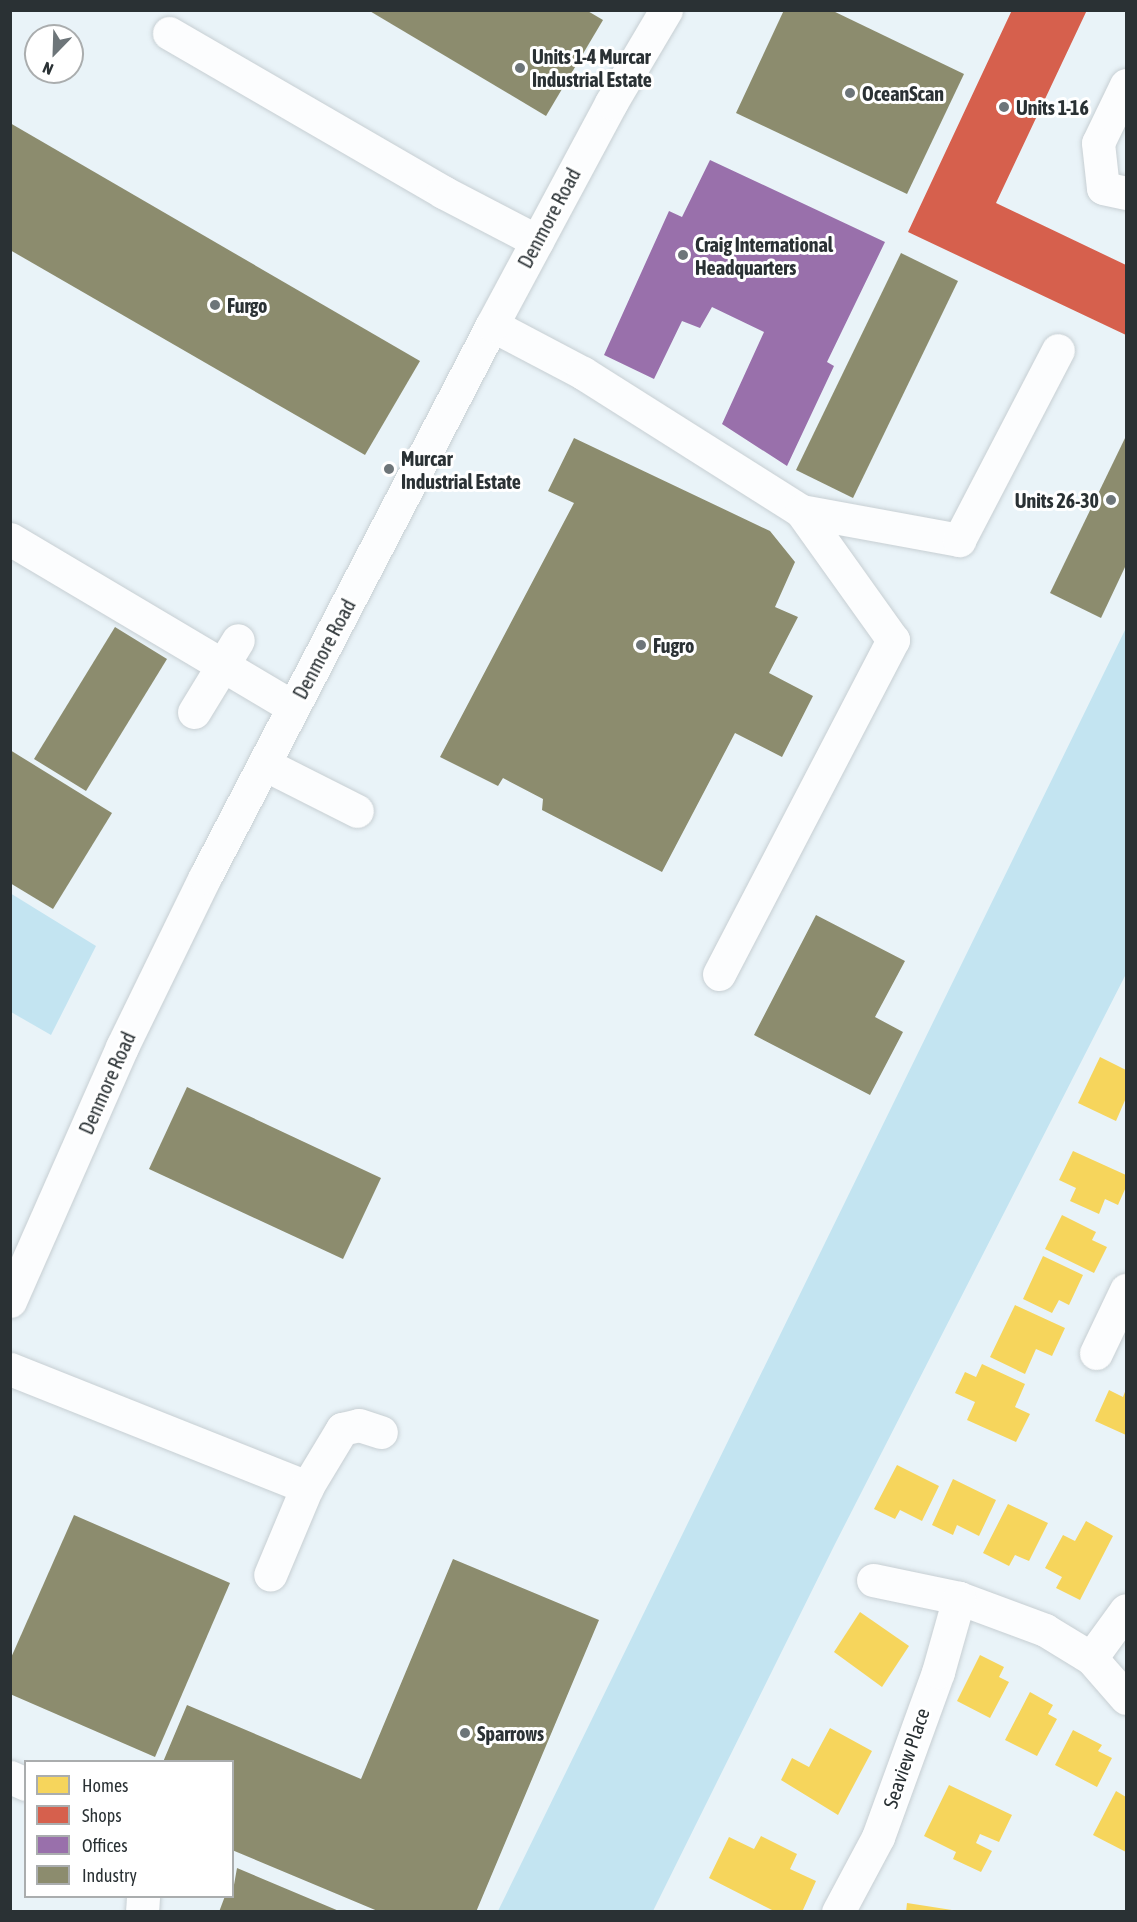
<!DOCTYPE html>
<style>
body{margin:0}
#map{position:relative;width:1137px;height:1922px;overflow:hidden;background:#e9f3f8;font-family:"Asap Condensed",sans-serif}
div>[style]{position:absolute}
.green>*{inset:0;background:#c3e4f1}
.homes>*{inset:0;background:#f6d55c}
.shops>*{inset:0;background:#d6604d}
.offices>*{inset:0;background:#9970ab}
.industry>*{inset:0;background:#8c8c6e}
.roads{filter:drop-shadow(0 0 2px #c7cfd3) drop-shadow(0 0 2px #c7cfd3)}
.minor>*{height:33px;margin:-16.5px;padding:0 16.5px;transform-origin:16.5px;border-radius:16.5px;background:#fcfdfe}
.dots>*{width:16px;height:16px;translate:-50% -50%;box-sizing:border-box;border:3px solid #fff;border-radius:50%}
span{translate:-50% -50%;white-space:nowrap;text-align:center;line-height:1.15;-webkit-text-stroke:6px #fff;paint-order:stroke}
.poi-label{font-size:20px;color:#2a3134;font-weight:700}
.left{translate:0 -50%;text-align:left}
.right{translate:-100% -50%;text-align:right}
.street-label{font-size:20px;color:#2a3134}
.frame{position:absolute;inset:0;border:12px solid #2a3134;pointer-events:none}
.legend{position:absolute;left:24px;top:1760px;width:210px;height:138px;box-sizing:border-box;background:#fff;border:2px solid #aaadae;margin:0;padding:8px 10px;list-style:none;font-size:18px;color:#2a3134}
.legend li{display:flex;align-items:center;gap:12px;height:30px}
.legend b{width:30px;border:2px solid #aaadae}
.north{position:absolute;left:24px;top:24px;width:60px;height:60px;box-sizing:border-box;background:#fff;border:2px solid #aaadae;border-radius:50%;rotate:203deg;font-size:16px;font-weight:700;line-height:24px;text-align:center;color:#2a3134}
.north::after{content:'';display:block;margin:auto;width:21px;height:27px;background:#6d7579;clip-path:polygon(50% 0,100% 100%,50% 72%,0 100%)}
</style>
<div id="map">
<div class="green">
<div style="clip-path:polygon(1126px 628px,1126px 974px,835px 1544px,653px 1911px,498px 1911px)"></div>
<div style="clip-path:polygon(10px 893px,96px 946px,51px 1035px,11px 1012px)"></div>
</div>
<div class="homes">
<div style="clip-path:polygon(1100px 1057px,1126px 1070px,1126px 1098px,1116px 1121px,1078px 1103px)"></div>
<div style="clip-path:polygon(1073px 1151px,1126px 1175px,1126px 1187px,1118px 1205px,1105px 1199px,1099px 1214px,1070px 1201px,1076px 1188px,1059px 1180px)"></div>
<div style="clip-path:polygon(1062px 1215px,1096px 1232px,1092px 1240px,1107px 1247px,1094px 1273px,1045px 1249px)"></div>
<div style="clip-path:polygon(1043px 1256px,1083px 1275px,1069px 1305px,1059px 1300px,1052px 1313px,1023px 1299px)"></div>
<div style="clip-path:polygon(1015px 1305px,1065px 1328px,1052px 1356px,1036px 1349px,1025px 1374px,990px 1357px)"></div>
<div style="clip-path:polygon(982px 1364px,1025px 1384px,1015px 1407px,1030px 1414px,1016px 1442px,967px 1420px,975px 1402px,955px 1393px,965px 1372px,976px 1377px)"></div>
<div style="clip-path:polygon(1126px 1389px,1126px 1435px,1095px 1421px,1109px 1390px,1123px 1397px)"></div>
<div style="clip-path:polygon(897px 1465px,939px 1486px,922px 1521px,900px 1510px,895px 1519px,874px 1509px)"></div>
<div style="clip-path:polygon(953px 1479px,996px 1500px,979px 1536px,957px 1525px,953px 1535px,932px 1525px)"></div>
<div style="clip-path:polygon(1008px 1504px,1048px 1523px,1029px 1561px,1015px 1555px,1009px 1566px,983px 1553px)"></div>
<div style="clip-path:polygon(1086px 1521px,1113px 1536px,1080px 1600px,1056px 1588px,1062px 1577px,1045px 1568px,1063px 1535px,1075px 1541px)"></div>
<div style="clip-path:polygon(860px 1612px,909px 1646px,882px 1687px,834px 1652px)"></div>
<div style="clip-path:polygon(980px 1655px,1004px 1667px,999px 1677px,1009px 1682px,990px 1718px,957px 1701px)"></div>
<div style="clip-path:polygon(1030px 1692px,1053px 1705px,1048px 1714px,1057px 1719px,1037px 1756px,1005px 1740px)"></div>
<div style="clip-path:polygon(830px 1728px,872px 1751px,838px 1815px,781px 1780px,792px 1758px,809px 1767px)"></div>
<div style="clip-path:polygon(1073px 1730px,1102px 1745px,1098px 1751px,1112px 1758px,1097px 1787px,1055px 1765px)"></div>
<div style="clip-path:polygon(949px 1785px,1012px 1815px,999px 1842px,980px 1834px,976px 1843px,992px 1851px,981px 1872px,953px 1859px,956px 1852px,924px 1836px)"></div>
<div style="clip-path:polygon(1116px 1791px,1126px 1797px,1126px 1852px,1093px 1835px)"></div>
<div style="clip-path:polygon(761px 1836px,797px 1854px,790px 1869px,816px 1881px,802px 1912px,776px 1912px,709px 1878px,729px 1837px,754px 1849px)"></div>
<div style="clip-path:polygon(907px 1903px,952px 1910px,952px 1912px,906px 1912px)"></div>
</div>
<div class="shops">
<div style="clip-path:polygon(1012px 10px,1087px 10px,996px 203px,1126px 265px,1126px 335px,908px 232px)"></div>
</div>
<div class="offices">
<div style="clip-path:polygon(710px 160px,885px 242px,827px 362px,834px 366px,787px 466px,722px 424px,764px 332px,712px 307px,700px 328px,682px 321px,654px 379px,604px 355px,669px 211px,682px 217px)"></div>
</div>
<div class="industry">
<div style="clip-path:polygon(368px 10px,586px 10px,603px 20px,546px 116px)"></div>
<div style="clip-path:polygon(784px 10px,831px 10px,964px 74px,907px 194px,736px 113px)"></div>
<div style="clip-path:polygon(10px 123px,420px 361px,365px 455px,10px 250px)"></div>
<div style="clip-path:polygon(901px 253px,958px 281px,853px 498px,796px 470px)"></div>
<div style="clip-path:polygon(1126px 436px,1126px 565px,1101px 618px,1050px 593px)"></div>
<div style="clip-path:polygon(574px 438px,770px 531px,795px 562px,775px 607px,798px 617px,769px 673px,813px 696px,782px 757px,735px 733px,662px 872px,542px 810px,543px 799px,503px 778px,498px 786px,440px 757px,574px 503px,548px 491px)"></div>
<div style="clip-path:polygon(115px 627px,167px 659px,86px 791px,34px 759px)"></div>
<div style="clip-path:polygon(10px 750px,112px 813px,53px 909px,10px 883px)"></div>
<div style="clip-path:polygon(816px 915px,905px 961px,875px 1017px,903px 1032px,870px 1095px,754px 1035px)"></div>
<div style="clip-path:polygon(187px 1087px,381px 1178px,343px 1259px,149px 1169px)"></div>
<div style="clip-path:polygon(74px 1515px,230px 1583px,155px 1757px,10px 1694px,10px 1660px)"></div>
<div style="clip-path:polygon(453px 1559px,599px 1620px,476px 1912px,380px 1912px,232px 1850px,232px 1762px,163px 1762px,187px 1705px,361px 1779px)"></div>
<div style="clip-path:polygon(237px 1868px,339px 1911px,339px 1912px,219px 1912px,225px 1896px,232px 1896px)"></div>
</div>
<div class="roads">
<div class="minor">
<div style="left:169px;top:33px;width:317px;rotate:30.1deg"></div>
<div style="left:443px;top:192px;width:106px;rotate:27.5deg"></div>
<div style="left:1126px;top:85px;width:64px;rotate:115.8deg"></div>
<div style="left:1098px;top:143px;width:45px;rotate:83.7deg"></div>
<div style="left:1103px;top:188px;width:24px;rotate:12deg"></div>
<div style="left:492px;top:325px;width:103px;rotate:27.8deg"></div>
<div style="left:583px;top:373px;width:258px;rotate:32.3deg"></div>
<div style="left:801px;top:511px;width:161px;rotate:10.4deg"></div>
<div style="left:959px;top:540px;width:214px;rotate:-62.5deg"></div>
<div style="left:10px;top:539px;width:329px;rotate:30.7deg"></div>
<div style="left:194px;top:712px;width:84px;rotate:-58.6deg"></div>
<div style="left:264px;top:764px;width:104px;rotate:26.8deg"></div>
<div style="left:719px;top:974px;width:377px;rotate:-62.5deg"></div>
<div style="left:893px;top:640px;width:158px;rotate:-125.5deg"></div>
<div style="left:10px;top:1301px;width:278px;rotate:-66.2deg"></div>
<div style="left:122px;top:1047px;width:189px;rotate:-64deg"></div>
<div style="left:205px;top:877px;width:622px;rotate:-62.53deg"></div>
<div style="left:492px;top:325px;width:252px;rotate:-61.8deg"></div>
<div style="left:611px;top:103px;width:108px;rotate:-59.4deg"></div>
<div style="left:1096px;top:1353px;width:70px;rotate:-64.5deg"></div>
<div style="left:10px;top:1369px;width:320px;rotate:21.7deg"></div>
<div style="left:307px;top:1487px;width:95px;rotate:112.8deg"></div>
<div style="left:307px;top:1487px;width:68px;rotate:-58.9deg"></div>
<div style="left:342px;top:1429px;width:17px;rotate:-13deg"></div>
<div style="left:359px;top:1425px;width:23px;rotate:18deg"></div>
<div style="left:873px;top:1580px;width:88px;rotate:11.8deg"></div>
<div style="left:959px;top:1598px;width:92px;rotate:20.4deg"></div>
<div style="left:1045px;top:1630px;width:54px;rotate:31.3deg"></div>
<div style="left:1091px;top:1658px;width:53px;rotate:48.8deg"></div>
<div style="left:1091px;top:1658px;width:59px;rotate:-53.9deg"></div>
<div style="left:10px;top:1777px;width:17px;rotate:24deg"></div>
<div style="left:142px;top:1912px;width:16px;rotate:-86deg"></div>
<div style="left:838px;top:1912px;width:85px;rotate:-61.9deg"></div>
<div style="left:878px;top:1837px;width:176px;rotate:-70deg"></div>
<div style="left:938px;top:1672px;width:77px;rotate:-74.2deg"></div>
</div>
</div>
<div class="dots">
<div style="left:520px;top:68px;background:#6d7579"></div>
<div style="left:850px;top:93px;background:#6d7579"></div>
<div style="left:1004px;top:107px;background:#6d7579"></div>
<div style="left:683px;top:255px;background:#6d7579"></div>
<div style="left:215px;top:305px;background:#6d7579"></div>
<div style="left:389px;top:469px;background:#6d7579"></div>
<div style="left:1111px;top:500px;background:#6d7579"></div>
<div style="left:641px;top:645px;background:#6d7579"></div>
<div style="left:465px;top:1733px;background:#6d7579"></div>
</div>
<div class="poi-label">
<span class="left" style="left:532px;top:68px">Units 1-4 Murcar<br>Industrial Estate</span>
<span class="left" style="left:862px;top:93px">OceanScan</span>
<span class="left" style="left:1016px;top:107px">Units 1-16</span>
<span class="left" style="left:695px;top:256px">Craig International<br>Headquarters</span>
<span class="left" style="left:227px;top:305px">Furgo</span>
<span class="left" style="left:401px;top:470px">Murcar<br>Industrial Estate</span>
<span class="right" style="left:1099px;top:500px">Units 26-30</span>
<span class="left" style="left:653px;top:645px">Fugro</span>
<span class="left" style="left:477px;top:1733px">Sparrows</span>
</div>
<div class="street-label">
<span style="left:549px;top:218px;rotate:-62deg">Denmore Road</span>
<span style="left:324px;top:649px;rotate:-62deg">Denmore Road</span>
<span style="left:107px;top:1083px;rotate:-66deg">Denmore Road</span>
<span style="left:906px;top:1758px;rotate:-71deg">Seaview Place</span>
</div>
<div class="frame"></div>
<ul class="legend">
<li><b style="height:16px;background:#f6d55c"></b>Homes</li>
<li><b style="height:16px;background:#d6604d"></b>Shops</li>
<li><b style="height:16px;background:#9970ab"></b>Offices</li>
<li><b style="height:16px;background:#8c8c6e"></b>Industry</li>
</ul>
<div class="north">N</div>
</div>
